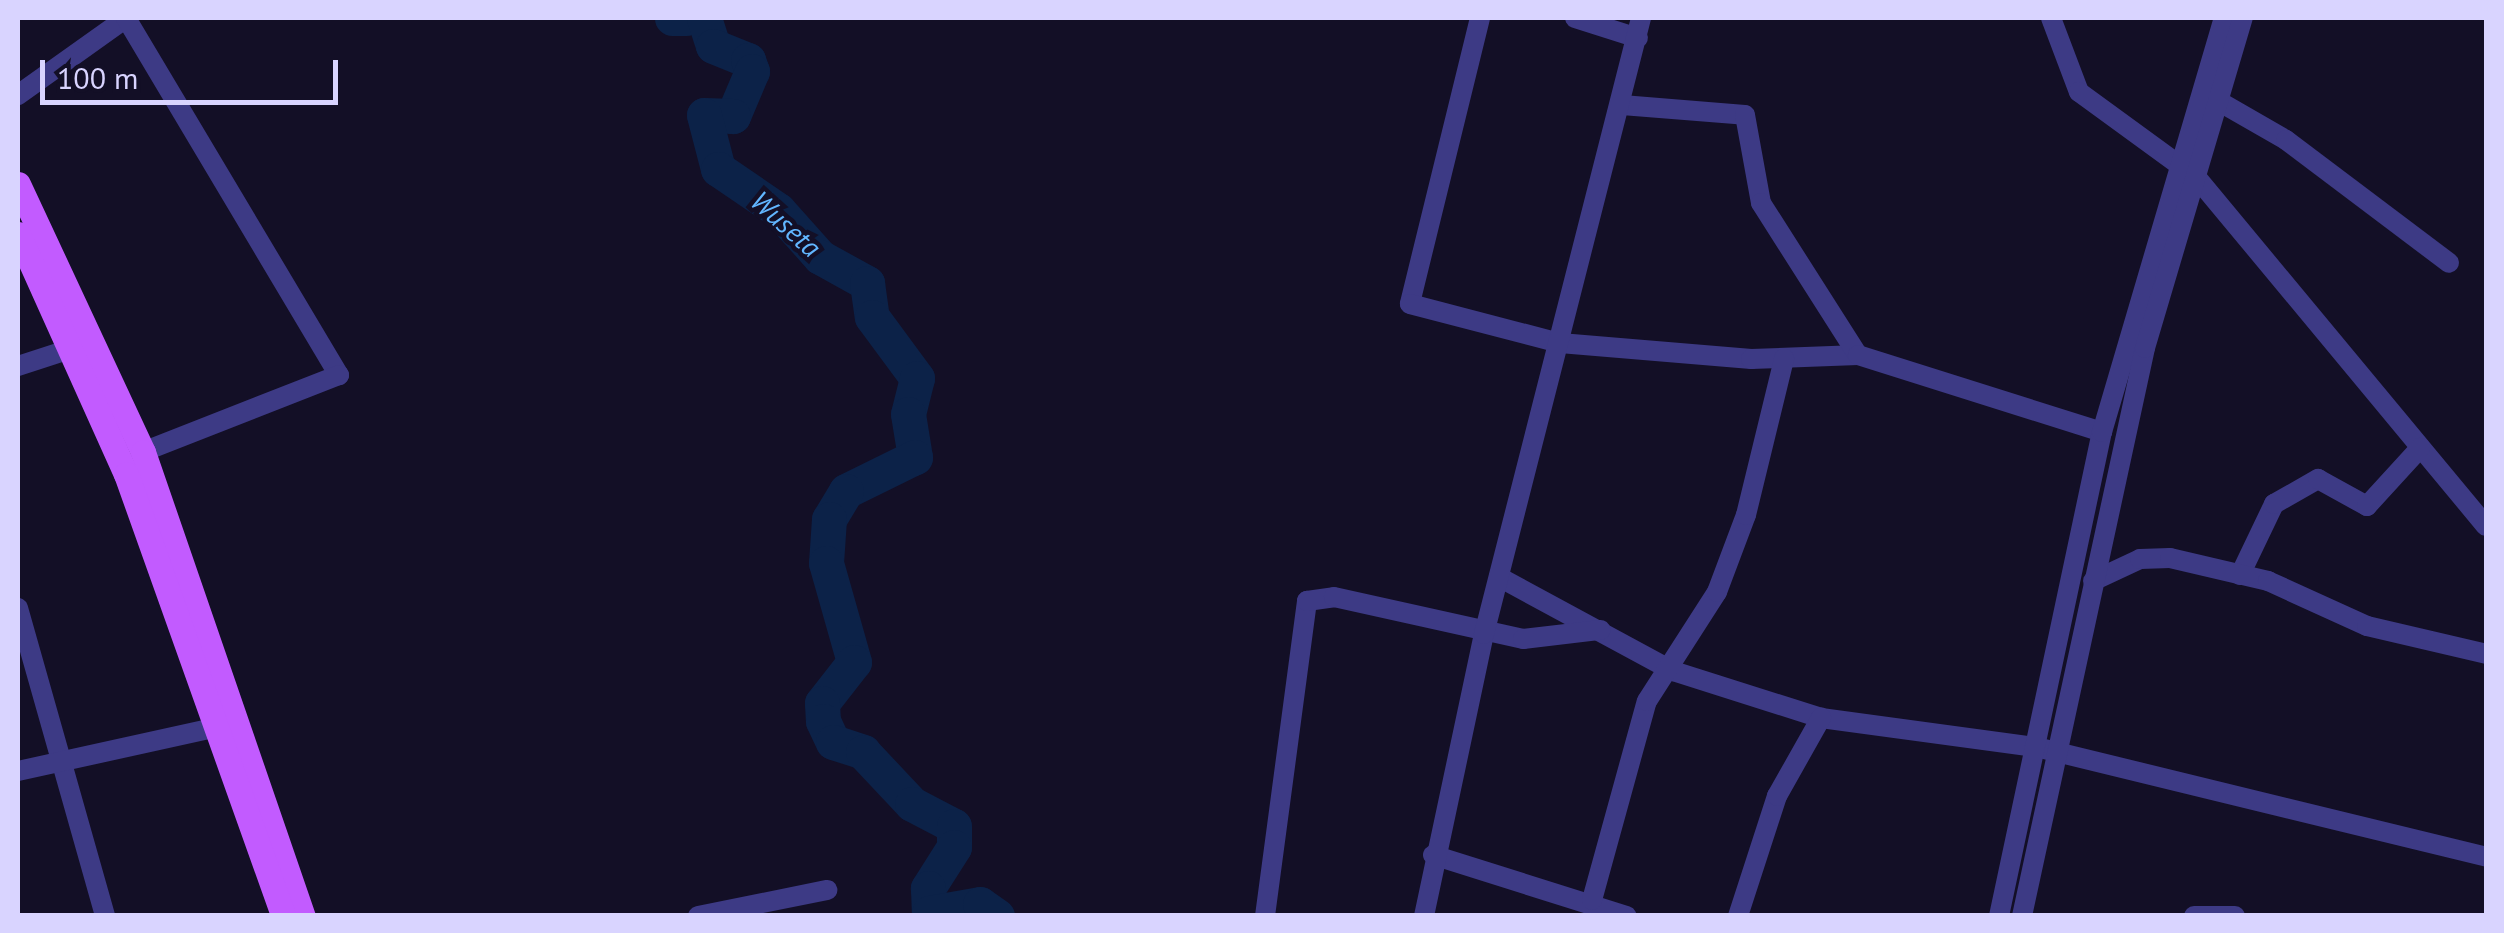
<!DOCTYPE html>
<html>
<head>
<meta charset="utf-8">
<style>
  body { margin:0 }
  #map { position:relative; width:2504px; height:933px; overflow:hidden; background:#130f26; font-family:"PT Sans",sans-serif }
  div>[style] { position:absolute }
  .river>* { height:35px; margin:-17.5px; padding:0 17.5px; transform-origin:17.5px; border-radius:17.5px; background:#0c2248 }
  .minor>* { height:20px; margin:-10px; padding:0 10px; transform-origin:10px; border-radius:10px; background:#3d3a85 }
  .major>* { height:25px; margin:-12.5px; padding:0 12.5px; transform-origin:12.5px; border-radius:12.5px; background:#c25bff }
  span { translate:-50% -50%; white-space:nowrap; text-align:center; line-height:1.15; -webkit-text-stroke:9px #130f26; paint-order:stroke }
  .water-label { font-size:28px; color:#62b6ff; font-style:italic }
  .frame { position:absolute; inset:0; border:20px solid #d9d4ff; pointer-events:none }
  .scale { position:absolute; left:40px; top:60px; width:298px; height:45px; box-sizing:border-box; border:5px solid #d9d4ff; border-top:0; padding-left:12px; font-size:30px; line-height:35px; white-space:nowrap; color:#d9d4ff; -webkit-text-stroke:8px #130f26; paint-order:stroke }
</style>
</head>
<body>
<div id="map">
  <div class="river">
    <i style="left:672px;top:18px;width:14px"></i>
    <i style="left:704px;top:18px;width:29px;rotate:72deg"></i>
    <i style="left:713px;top:46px;width:38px;rotate:22deg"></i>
    <i style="left:748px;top:60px;width:12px;rotate:70deg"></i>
    <i style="left:752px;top:71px;width:49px;rotate:112.9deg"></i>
    <i style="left:733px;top:116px;width:29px;rotate:-178deg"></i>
    <i style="left:704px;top:115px;width:56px;rotate:75.5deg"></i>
    <i style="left:718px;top:169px;width:73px;rotate:34.3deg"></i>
    <i style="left:778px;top:210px;width:63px;rotate:48.2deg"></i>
    <i style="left:820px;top:257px;width:54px;rotate:29deg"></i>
    <i style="left:867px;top:283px;width:34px;rotate:82deg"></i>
    <i style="left:872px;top:317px;width:76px;rotate:53.6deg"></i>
    <i style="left:917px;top:378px;width:37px;rotate:104deg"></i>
    <i style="left:908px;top:414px;width:44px;rotate:80.8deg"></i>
    <i style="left:915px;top:457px;width:77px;rotate:153.8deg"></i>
    <i style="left:846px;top:491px;width:33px;rotate:121deg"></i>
    <i style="left:829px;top:519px;width:44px;rotate:93.9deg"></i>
    <i style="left:826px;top:563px;width:103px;rotate:74.2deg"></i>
    <i style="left:854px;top:662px;width:52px;rotate:128deg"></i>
    <i style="left:822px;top:703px;width:18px;rotate:87deg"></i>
    <i style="left:823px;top:721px;width:23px;rotate:65deg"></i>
    <i style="left:833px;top:742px;width:32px;rotate:18deg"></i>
    <i style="left:863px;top:752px;width:71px;rotate:46.7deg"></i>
    <i style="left:912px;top:804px;width:47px;rotate:27.6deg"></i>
    <i style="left:954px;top:826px;width:21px;rotate:90deg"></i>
    <i style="left:954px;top:847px;width:49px;rotate:122.4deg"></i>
    <i style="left:928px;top:888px;width:25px;rotate:88deg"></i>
    <i style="left:929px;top:913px;width:52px;rotate:-10deg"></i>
    <i style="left:980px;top:904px;width:21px;rotate:35deg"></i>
  </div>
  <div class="minor">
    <i style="left:1480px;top:18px;width:294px;rotate:103.8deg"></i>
    <i style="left:1410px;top:304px;width:155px;rotate:14.6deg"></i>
    <i style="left:1560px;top:343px;width:192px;rotate:4.8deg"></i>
    <i style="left:1751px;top:359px;width:107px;rotate:-2.1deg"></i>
    <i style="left:1575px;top:18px;width:66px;rotate:17.6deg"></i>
    <i style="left:2051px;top:18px;width:79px;rotate:69.3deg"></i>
    <i style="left:2079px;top:92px;width:146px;rotate:36.1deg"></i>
    <i style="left:2197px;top:178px;width:452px;rotate:50.3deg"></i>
    <i style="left:18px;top:95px;width:133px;rotate:-35.5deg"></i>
    <i style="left:126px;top:18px;width:416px;rotate:59.2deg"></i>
    <i style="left:339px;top:375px;width:211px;rotate:158.6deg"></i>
    <i style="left:2220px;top:102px;width:76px;rotate:29.9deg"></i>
    <i style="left:2286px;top:140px;width:204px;rotate:37deg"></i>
    <i style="left:1622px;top:105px;width:123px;rotate:4.6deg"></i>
    <i style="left:1745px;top:115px;width:89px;rotate:79.7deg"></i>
    <i style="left:1761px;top:203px;width:180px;rotate:57.5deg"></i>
    <i style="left:1858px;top:355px;width:256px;rotate:17.5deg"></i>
    <i style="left:18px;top:366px;width:55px;rotate:-18.1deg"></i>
    <i style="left:2240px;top:575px;width:79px;rotate:-64.4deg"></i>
    <i style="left:2274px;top:504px;width:51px;rotate:-29.6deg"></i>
    <i style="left:2318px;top:479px;width:56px;rotate:28.9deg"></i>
    <i style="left:2367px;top:506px;width:79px;rotate:-47.6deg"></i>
    <i style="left:1499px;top:577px;width:198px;rotate:28.4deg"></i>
    <i style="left:1673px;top:671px;width:155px;rotate:17.6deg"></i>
    <i style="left:1821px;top:718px;width:217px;rotate:7.7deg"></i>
    <i style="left:2036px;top:747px;width:463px;rotate:13.7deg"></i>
    <i style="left:2093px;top:581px;width:52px;rotate:-25.1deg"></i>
    <i style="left:2140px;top:559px;width:30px;rotate:-2deg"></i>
    <i style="left:2170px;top:558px;width:101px;rotate:13.2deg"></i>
    <i style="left:2268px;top:581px;width:109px;rotate:24.4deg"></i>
    <i style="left:2367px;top:626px;width:122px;rotate:13.2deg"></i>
    <i style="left:18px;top:608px;width:320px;rotate:74.2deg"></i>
    <i style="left:18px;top:771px;width:200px;rotate:-12.4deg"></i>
    <i style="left:1433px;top:855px;width:203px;rotate:17.5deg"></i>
    <i style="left:1592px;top:900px;width:206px;rotate:-74.6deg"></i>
    <i style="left:1647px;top:701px;width:130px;rotate:-57.3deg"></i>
    <i style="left:1717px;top:592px;width:82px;rotate:-69.4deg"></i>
    <i style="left:1746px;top:515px;width:161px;rotate:-76.3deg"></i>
    <i style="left:698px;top:916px;width:132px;rotate:-11.4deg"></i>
    <i style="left:1265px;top:916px;width:318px;rotate:-82.4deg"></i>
    <i style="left:1307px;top:601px;width:27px;rotate:-8deg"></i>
    <i style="left:1334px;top:597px;width:194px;rotate:12.5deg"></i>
    <i style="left:1523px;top:639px;width:78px;rotate:-6.7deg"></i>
    <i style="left:1424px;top:916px;width:288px;rotate:-78deg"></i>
    <i style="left:1484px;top:634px;width:636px;rotate:-75.7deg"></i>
    <i style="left:1738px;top:916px;width:126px;rotate:-72deg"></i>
    <i style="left:1777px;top:796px;width:90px;rotate:-60.6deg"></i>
    <i style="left:1999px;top:916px;width:495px;rotate:-78deg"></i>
    <i style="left:2102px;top:432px;width:432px;rotate:-73.6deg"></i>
    <i style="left:2022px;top:916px;width:581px;rotate:-77.78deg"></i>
    <i style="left:2145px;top:348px;width:344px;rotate:-73.5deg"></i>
    <i style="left:2194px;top:916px;width:41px"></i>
  </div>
  <div class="major">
    <i style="left:18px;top:184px;width:296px;rotate:65deg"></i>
    <i style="left:143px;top:452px;width:491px;rotate:71deg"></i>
    <i style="left:18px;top:234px;width:263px;rotate:65.8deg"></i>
    <i style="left:126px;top:474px;width:469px;rotate:70.4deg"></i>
  </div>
  <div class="water-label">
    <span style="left:786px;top:224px;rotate:42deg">Wuseta</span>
  </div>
  <div class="frame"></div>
  <div class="scale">100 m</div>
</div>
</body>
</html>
